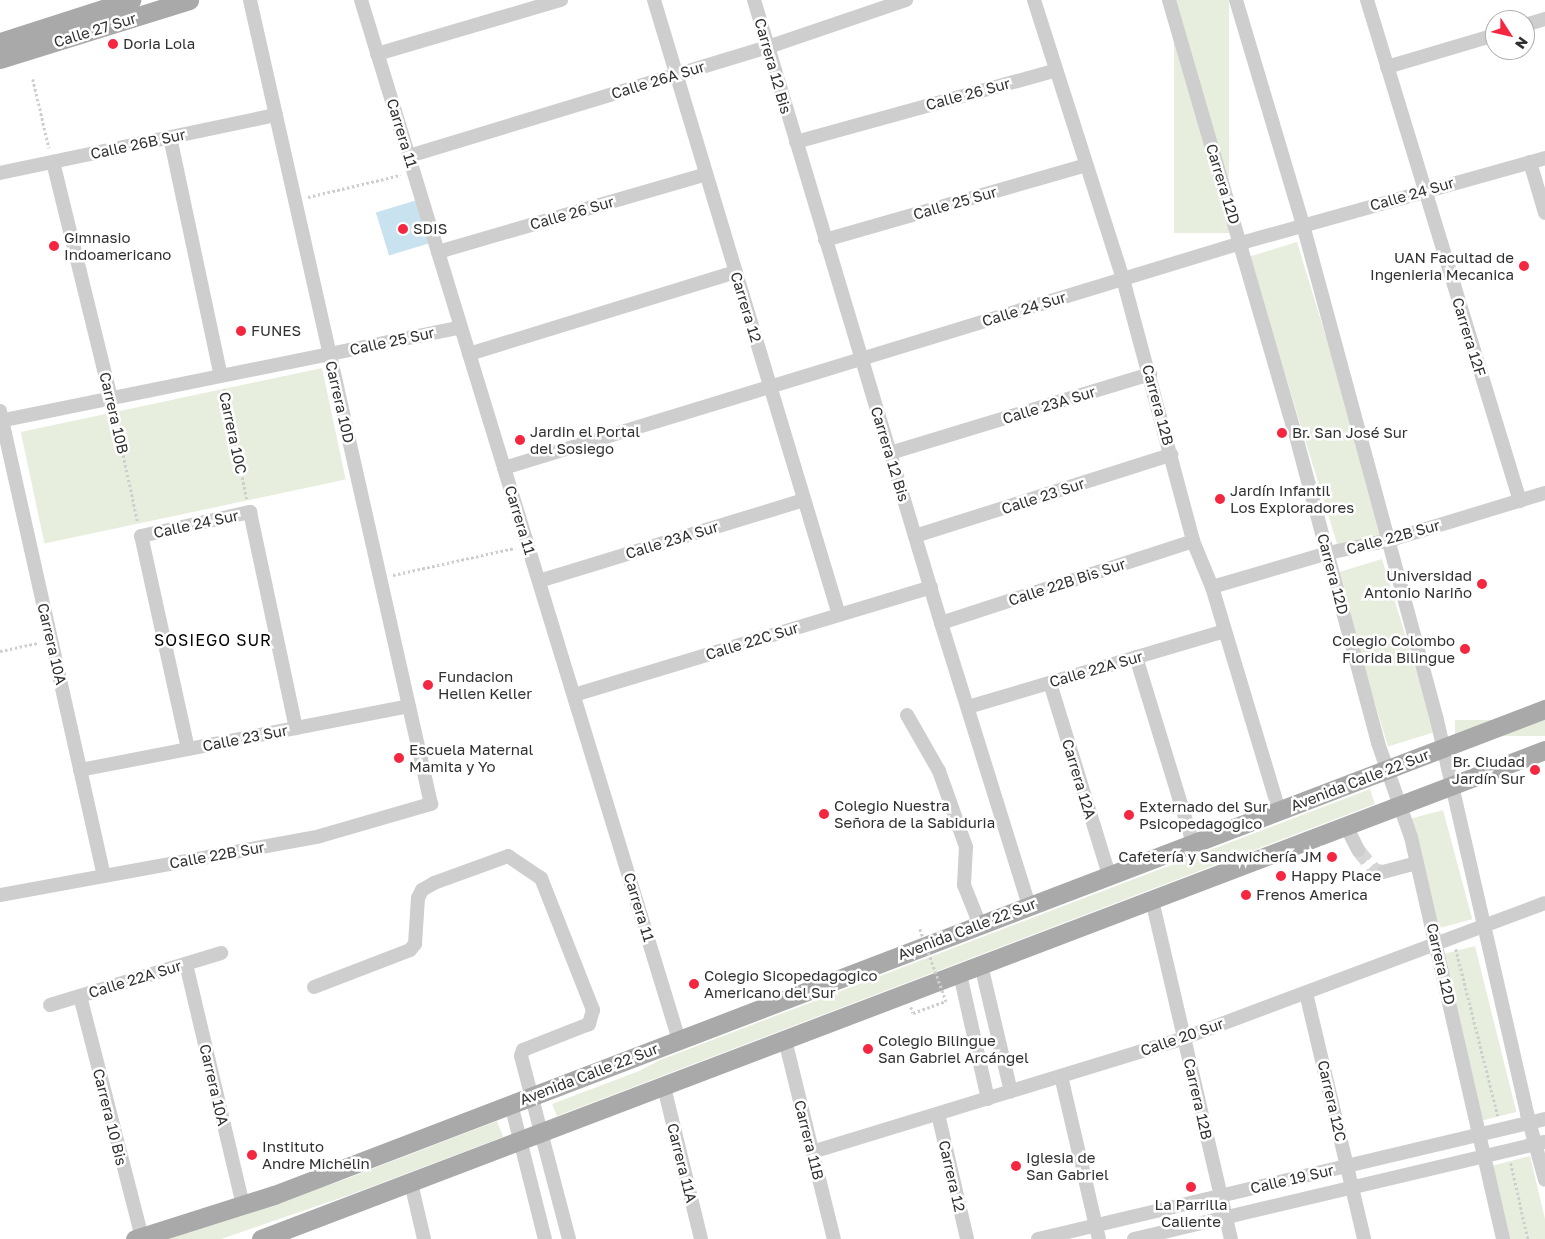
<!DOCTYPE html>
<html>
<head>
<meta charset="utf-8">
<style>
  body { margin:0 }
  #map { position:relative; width:1545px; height:1239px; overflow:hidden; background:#fff; font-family:"Golos Text",sans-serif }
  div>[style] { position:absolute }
  .green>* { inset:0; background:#e8eede; transform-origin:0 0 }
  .water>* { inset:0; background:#c9e2ef; transform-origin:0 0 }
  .minor-tunnel>* { height:14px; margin-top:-7px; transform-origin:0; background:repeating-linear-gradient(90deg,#d6d6d6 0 14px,transparent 0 21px) }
  .path>* { height:2.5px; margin-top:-1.25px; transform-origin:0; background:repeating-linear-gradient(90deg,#cecece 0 2.5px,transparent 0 5px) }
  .minor>* { height:14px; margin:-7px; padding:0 7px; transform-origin:7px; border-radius:7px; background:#cecece }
  .major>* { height:19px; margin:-9.5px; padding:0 9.5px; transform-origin:9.5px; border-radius:9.5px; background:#a9a9a9 }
  .path-bridge>* { height:2.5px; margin-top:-1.25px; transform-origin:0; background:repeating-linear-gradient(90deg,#cecece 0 2.5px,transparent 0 5px) }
  .dots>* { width:14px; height:14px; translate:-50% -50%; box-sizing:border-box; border:2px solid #fff; border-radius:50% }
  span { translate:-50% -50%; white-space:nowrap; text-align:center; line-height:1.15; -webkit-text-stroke:5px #fff; paint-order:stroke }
  .street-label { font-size:15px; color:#313131 }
  .poi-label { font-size:15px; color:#313131 }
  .left { translate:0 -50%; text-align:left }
  .right { translate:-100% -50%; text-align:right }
  .neighbourhood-label { font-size:16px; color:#000; letter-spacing:1px }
  .north { position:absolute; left:1485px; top:10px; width:50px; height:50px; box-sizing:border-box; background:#fff; border:1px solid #adadad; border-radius:50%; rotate:125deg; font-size:14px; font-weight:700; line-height:20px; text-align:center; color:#313131 }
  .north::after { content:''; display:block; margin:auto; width:18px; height:22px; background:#f42640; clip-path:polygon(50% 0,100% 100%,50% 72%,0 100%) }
</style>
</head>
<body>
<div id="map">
  <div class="green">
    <i style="left:1174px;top:0;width:55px;height:233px"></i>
    <i style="left:1297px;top:242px;width:306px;height:50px;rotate:73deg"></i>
    <i style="left:322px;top:368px;width:114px;height:308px;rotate:78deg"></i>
    <i style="left:1382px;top:559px;width:181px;height:49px;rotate:73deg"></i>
    <i style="left:1545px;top:720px;width:16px;height:90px;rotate:90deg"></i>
    <i style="clip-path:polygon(1370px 789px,1375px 804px,557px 1116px,552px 1104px,639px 1071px,660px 1060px)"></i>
    <i style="left:1443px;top:810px;width:113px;height:35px;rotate:75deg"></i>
    <i style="left:1475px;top:946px;width:171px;height:36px;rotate:76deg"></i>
    <i style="clip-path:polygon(497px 1121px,503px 1137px,352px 1194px,221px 1239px,167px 1239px,346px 1179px)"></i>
    <i style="clip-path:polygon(1530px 1156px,1545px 1219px,1545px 1239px,1505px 1239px,1487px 1167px)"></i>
  </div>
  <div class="water">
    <i style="left:417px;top:200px;width:45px;height:43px;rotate:73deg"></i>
  </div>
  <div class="minor-tunnel">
    <i style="left:1358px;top:850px;width:26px;rotate:51deg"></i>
    <i style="left:1374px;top:870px;width:9px;rotate:13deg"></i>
  </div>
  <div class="path">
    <i style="left:33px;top:79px;width:71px;rotate:76.9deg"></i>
    <i style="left:308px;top:197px;width:95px;rotate:-13.4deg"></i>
    <i style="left:224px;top:389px;width:112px;rotate:78.2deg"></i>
    <i style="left:114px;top:411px;width:115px;rotate:77.9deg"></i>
    <i style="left:393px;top:575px;width:125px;rotate:-12.5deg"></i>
    <i style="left:0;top:651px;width:39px;rotate:-12deg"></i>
    <i style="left:1456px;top:949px;width:172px;rotate:75.9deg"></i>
    <i style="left:911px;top:1007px;width:6px;rotate:72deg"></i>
    <i style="left:913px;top:1013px;width:35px;rotate:-20deg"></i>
    <i style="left:1511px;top:1163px;width:78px;rotate:77.4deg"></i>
  </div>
  <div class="minor">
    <i style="left:361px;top:0;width:1088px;rotate:73deg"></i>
    <i style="left:654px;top:0;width:642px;rotate:73.26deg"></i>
    <i style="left:754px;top:0;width:650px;rotate:73.29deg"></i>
    <i style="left:941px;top:623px;width:296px;rotate:72.7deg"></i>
    <i style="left:1034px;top:0;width:293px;rotate:72.3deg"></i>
    <i style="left:1123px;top:279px;width:271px;rotate:75deg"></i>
    <i style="left:1193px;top:541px;width:50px;rotate:67.6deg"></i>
    <i style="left:1212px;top:587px;width:233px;rotate:73.3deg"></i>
    <i style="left:1169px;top:0;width:447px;rotate:73.8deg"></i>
    <i style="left:1294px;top:429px;width:325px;rotate:75deg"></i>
    <i style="left:1378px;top:743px;width:100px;rotate:70.7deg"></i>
    <i style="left:1411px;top:837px;width:412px;rotate:77.1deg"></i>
    <i style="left:1236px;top:0;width:235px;rotate:73.4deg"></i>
    <i style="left:1303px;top:225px;width:513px;rotate:74.85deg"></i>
    <i style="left:1437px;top:720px;width:404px;rotate:77.1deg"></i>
    <i style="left:1527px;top:1114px;width:68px;rotate:74.7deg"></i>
    <i style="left:1367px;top:0;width:524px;rotate:73.02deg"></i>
    <i style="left:1525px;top:25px;width:21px;rotate:-17deg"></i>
    <i style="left:377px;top:54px;width:192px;rotate:-16.4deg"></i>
    <i style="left:1387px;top:67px;width:113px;rotate:-16.5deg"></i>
    <i style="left:170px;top:137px;width:244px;rotate:78deg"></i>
    <i style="left:796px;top:142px;width:268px;rotate:-15.4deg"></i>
    <i style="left:409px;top:156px;width:375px;rotate:-16.9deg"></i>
    <i style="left:768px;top:47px;width:146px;rotate:-18.8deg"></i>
    <i style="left:53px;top:162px;width:243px;rotate:76.2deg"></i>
    <i style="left:1530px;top:162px;width:53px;rotate:73.6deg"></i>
    <i style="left:0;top:173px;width:282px;rotate:-11.9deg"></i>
    <i style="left:825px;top:240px;width:272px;rotate:-16deg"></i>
    <i style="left:438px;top:252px;width:279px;rotate:-16.2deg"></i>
    <i style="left:469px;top:354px;width:278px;rotate:-17.1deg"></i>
    <i style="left:0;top:411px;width:476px;rotate:77.4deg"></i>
    <i style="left:0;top:421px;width:470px;rotate:-11.5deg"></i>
    <i style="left:890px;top:453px;width:272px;rotate:-16.9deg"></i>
    <i style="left:504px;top:468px;width:771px;rotate:-16.98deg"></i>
    <i style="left:1241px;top:243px;width:316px;rotate:-15.6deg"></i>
    <i style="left:915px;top:536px;width:269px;rotate:-17.6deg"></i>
    <i style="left:539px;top:581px;width:277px;rotate:-17deg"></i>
    <i style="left:1212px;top:587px;width:121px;rotate:-16.3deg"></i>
    <i style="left:1328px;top:553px;width:63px;rotate:-11.8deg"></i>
    <i style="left:1390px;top:540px;width:162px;rotate:-16.9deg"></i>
    <i style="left:941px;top:623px;width:265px;rotate:-18deg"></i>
    <i style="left:1136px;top:657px;width:195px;rotate:73deg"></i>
    <i style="left:1050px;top:683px;width:201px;rotate:72.9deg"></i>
    <i style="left:574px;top:695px;width:373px;rotate:-16.8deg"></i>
    <i style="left:968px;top:707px;width:267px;rotate:-16.5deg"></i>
    <i style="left:907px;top:715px;width:64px;rotate:60.3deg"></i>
    <i style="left:939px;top:771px;width:81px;rotate:70.4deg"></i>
    <i style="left:966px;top:847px;width:38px;rotate:93deg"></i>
    <i style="left:964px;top:885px;width:43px;rotate:68.2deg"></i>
    <i style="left:188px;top:749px;width:218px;rotate:-102.4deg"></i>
    <i style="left:141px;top:536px;width:112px;rotate:-12.4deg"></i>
    <i style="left:250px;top:512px;width:221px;rotate:78deg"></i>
    <i style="left:80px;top:770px;width:335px;rotate:-11deg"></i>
    <i style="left:1346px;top:826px;width:27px;rotate:63deg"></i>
    <i style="left:1383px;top:872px;width:35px;rotate:-15deg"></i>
    <i style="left:0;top:895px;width:325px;rotate:-10.4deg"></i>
    <i style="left:320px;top:836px;width:116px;rotate:-16.1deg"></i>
    <i style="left:431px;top:804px;width:824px;rotate:-102.69deg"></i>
    <i style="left:1152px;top:900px;width:348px;rotate:76.9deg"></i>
    <i style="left:186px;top:964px;width:249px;rotate:76.7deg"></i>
    <i style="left:981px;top:965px;width:130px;rotate:76.7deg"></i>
    <i style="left:960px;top:974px;width:128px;rotate:77.4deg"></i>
    <i style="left:314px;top:987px;width:103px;rotate:-21.1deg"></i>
    <i style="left:410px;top:950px;width:8px;rotate:-50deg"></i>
    <i style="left:415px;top:944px;width:46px;rotate:-86.3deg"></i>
    <i style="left:418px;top:898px;width:9px;rotate:-63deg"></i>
    <i style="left:422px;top:890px;width:14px;rotate:-30deg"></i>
    <i style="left:434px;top:883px;width:79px;rotate:-20deg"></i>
    <i style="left:508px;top:856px;width:40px;rotate:34deg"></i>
    <i style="left:541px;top:878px;width:142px;rotate:68.5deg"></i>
    <i style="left:593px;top:1010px;width:15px;rotate:106deg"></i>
    <i style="left:589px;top:1024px;width:71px;rotate:158.5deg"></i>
    <i style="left:523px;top:1050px;width:6px;rotate:108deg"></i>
    <i style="left:521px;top:1056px;width:189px;rotate:75.3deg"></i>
    <i style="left:1306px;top:993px;width:253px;rotate:76.7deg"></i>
    <i style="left:80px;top:996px;width:249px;rotate:75.6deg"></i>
    <i style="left:50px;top:1005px;width:179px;rotate:-16.9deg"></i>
    <i style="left:785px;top:1040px;width:205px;rotate:76.2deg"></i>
    <i style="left:1061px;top:1076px;width:167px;rotate:76.9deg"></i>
    <i style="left:664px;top:1087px;width:156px;rotate:76.3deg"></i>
    <i style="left:511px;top:1104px;width:139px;rotate:75.9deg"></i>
    <i style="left:938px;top:1114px;width:128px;rotate:76.9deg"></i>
    <i style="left:812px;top:1152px;width:389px;rotate:-17deg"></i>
    <i style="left:1184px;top:1038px;width:385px;rotate:-20.5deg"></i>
    <i style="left:411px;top:1183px;width:57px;rotate:76.9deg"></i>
    <i style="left:1038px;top:1239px;width:521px;rotate:-13.32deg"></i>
    <i style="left:1134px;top:1239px;width:422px;rotate:-13.3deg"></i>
  </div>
  <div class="major">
    <i style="left:0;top:42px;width:138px;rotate:-17.8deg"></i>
    <i style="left:0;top:59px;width:198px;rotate:-17.3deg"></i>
    <i style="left:135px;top:1239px;width:146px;rotate:-17.6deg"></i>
    <i style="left:274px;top:1195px;width:1361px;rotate:-20.93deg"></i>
    <i style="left:261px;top:1239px;width:1374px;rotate:-20.85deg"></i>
  </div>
  <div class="path-bridge">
    <i style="left:920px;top:929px;width:77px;rotate:70.1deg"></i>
  </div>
  <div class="dots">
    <i style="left:113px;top:44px;background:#f42640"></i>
    <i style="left:403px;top:229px;background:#f42640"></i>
    <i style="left:54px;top:246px;background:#f42640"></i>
    <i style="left:1524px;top:266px;background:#f42640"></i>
    <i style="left:241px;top:331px;background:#f42640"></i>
    <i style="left:1282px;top:433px;background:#f42640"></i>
    <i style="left:520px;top:440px;background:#f42640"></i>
    <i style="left:1220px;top:499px;background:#f42640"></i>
    <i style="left:1482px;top:584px;background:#f42640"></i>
    <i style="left:1465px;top:649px;background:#f42640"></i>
    <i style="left:428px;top:685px;background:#f42640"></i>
    <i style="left:399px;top:758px;background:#f42640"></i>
    <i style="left:1535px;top:770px;background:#f42640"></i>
    <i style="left:824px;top:814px;background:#f42640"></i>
    <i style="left:1129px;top:815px;background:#f42640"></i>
    <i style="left:1332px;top:857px;background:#f42640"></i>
    <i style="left:1281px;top:876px;background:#f42640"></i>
    <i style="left:1246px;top:895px;background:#f42640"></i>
    <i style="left:694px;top:984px;background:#f42640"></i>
    <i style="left:868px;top:1049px;background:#f42640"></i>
    <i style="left:252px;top:1155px;background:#f42640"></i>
    <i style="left:1016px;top:1166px;background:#f42640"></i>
    <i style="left:1191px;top:1187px;background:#f42640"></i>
  </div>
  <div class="street-label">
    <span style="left:95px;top:30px;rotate:-17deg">Calle 27 Sur</span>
    <span style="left:773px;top:66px;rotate:74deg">Carrera 12 Bis</span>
    <span style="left:658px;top:80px;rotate:-17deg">Calle 26A Sur</span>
    <span style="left:968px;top:94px;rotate:-15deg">Calle 26 Sur</span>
    <span style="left:402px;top:133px;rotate:73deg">Carrera 11</span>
    <span style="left:138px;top:144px;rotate:-12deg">Calle 26B Sur</span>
    <span style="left:1223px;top:184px;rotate:73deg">Carrera 12D</span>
    <span style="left:1412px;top:194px;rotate:-16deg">Calle 24 Sur</span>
    <span style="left:955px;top:203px;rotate:-16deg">Calle 25 Sur</span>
    <span style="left:572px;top:213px;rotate:-16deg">Calle 26 Sur</span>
    <span style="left:746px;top:307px;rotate:73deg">Carrera 12</span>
    <span style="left:1024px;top:309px;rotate:-17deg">Calle 24 Sur</span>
    <span style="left:1469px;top:337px;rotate:73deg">Carrera 12F</span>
    <span style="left:392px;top:341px;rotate:-12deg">Calle 25 Sur</span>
    <span style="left:340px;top:402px;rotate:77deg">Carrera 10D</span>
    <span style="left:1049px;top:405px;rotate:-17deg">Calle 23A Sur</span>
    <span style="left:1158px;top:405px;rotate:75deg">Carrera 12B</span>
    <span style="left:114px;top:413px;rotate:77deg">Carrera 10B</span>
    <span style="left:233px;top:433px;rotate:78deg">Carrera 10C</span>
    <span style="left:890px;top:454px;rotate:73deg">Carrera 12 Bis</span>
    <span style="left:1043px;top:496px;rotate:-18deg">Calle 23 Sur</span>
    <span style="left:520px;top:520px;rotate:73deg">Carrera 11</span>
    <span style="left:196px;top:524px;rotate:-12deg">Calle 24 Sur</span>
    <span style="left:1393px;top:537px;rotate:-15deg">Calle 22B Sur</span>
    <span style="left:672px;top:540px;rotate:-17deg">Calle 23A Sur</span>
    <span style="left:1333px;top:574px;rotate:75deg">Carrera 12D</span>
    <span style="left:1067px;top:582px;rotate:-18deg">Calle 22B Bis Sur</span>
    <span style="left:752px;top:641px;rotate:-17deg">Calle 22C Sur</span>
    <span style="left:52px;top:644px;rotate:77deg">Carrera 10A</span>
    <span style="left:1096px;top:669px;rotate:-16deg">Calle 22A Sur</span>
    <span style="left:245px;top:738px;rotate:-11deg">Calle 23 Sur</span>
    <span style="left:1079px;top:779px;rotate:73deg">Carrera 12A</span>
    <span style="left:1360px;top:780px;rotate:-21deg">Avenida Calle 22 Sur</span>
    <span style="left:217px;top:855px;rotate:-10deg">Calle 22B Sur</span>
    <span style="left:639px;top:907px;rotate:73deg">Carrera 11</span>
    <span style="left:967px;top:929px;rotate:-21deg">Avenida Calle 22 Sur</span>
    <span style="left:1441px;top:964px;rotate:77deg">Carrera 12D</span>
    <span style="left:135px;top:979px;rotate:-17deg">Calle 22A Sur</span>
    <span style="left:1182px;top:1037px;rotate:-19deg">Calle 20 Sur</span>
    <span style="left:589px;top:1074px;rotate:-21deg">Avenida Calle 22 Sur</span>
    <span style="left:214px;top:1085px;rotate:77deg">Carrera 10A</span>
    <span style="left:1198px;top:1099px;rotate:77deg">Carrera 12B</span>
    <span style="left:1332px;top:1101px;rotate:77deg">Carrera 12C</span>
    <span style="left:110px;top:1117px;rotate:76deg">Carrera 10 Bis</span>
    <span style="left:809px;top:1140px;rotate:76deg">Carrera 11B</span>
    <span style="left:682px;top:1163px;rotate:76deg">Carrera 11A</span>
    <span style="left:952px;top:1176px;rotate:77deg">Carrera 12</span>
    <span style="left:1292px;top:1179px;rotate:-13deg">Calle 19 Sur</span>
  </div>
  <div class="poi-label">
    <span class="left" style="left:123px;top:44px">Doria Lola</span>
    <span class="left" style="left:413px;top:229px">SDIS</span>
    <span class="left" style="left:64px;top:246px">Gimnasio<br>Indoamericano</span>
    <span class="right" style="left:1514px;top:266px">UAN Facultad de<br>Ingenieria Mecanica</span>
    <span class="left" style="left:251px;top:331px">FUNES</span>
    <span class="left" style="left:530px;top:440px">Jardin el Portal<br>del Sosiego</span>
    <span class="left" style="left:1292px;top:433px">Br. San José Sur</span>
    <span class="left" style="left:1230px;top:499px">Jardín Infantil<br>Los Exploradores</span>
    <span class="right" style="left:1472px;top:584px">Universidad<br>Antonio Nariño</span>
    <span class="right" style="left:1455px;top:649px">Colegio Colombo<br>Florida Bilingue</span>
    <span class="left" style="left:438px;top:685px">Fundacion<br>Hellen Keller</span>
    <span class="left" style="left:409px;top:758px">Escuela Maternal<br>Mamita y Yo</span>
    <span class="right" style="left:1525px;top:770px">Br. Ciudad<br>Jardín Sur</span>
    <span class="left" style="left:834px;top:814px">Colegio Nuestra<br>Señora de la Sabiduria</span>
    <span class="left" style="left:1139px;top:815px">Externado del Sur<br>Psicopedagogico</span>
    <span class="right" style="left:1322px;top:857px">Cafetería y Sandwichería JM</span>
    <span class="left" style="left:1291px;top:876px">Happy Place</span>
    <span class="left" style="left:1256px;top:895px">Frenos America</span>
    <span class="left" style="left:704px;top:984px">Colegio Sicopedagogico<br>Americano del Sur</span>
    <span class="left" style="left:878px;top:1049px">Colegio Bilingue<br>San Gabriel Arcángel</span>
    <span class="left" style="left:262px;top:1155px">Instituto<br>Andre Michelin</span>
    <span class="left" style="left:1026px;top:1166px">Iglesia de<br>San Gabriel</span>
    <span style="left:1191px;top:1213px">La Parrilla<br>Caliente</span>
  </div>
  <div class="neighbourhood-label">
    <span style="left:213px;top:640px">SOSIEGO SUR</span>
  </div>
  <div class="north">N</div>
</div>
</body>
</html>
